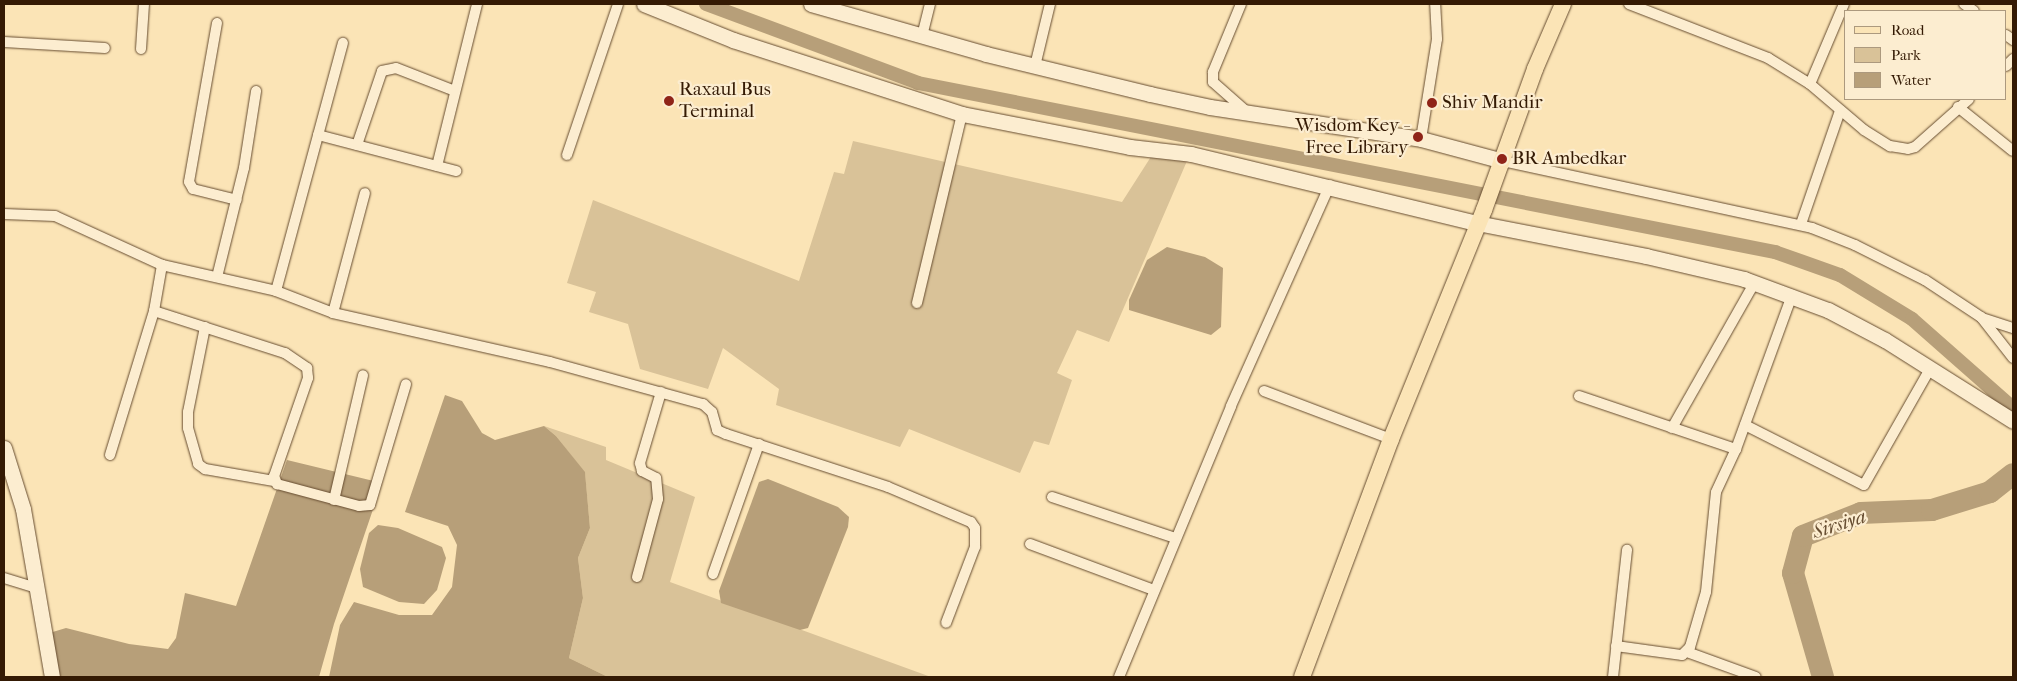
<!DOCTYPE html>
<html>
<head>
<meta charset="utf-8">
<style>
  body { margin:0 }
  #map { position:relative; width:2017px; height:681px; overflow:hidden; background:#fbe4b6; font-family:"IM FELL French Canon",serif }
  div>[style] { position:absolute }
  .green>* { inset:0; background:#d9c298 }
  .water>* { inset:0; background:#b79f79 }
  .canal>* { height:14px; margin:-7px; padding:0 7px; transform-origin:7px; border-radius:7px; background:#b79f79 }
  .river>* { height:22px; margin:-11px; padding:0 11px; transform-origin:11px; border-radius:11px; background:#b79f79 }
  .roads { filter:drop-shadow(0 0 1px #664c30) drop-shadow(0 0 1px #664c30) }
  .street>* { height:10px; margin:-5px; padding:0 5px; transform-origin:5px; border-radius:5px; background:#fcedd0 }
  .secondary>* { height:15px; margin:-7.5px; padding:0 7.5px; transform-origin:7.5px; border-radius:7.5px; background:#fcedd0 }
  .primary>* { height:16px; margin:-8px; padding:0 8px; transform-origin:8px; border-radius:8px; background:#fbe4b6 }
  .dots>* { width:14px; height:14px; translate:-50% -50%; box-sizing:border-box; border:2px solid #fcedd0; border-radius:50% }
  span { translate:-50% -50%; white-space:nowrap; text-align:center; line-height:1.15; -webkit-text-stroke:4.5px #fcedd0; paint-order:stroke }
  .poi-label { font-size:19px; color:#341a04 }
  .left { translate:0 -50%; text-align:left }
  .right { translate:-100% -50%; text-align:right }
  .water-label { font-size:20px; color:#684f33; font-style:italic }
  .frame { position:absolute; inset:0; border:5px solid #341a04; pointer-events:none }
  .legend { position:absolute; left:1844px; top:10px; width:162px; height:90px; box-sizing:border-box; background:#fcedd0; border:1px solid #ac997e; margin:0; padding:6px 9px; list-style:none; font-size:15px; color:#341a04 }
  .legend li { display:flex; align-items:center; gap:10px; height:25px }
  .legend b { width:25px; border:1px solid #ac997e }
</style>
</head>
<body>
<div id="map">
  <div class="green">
    <i style="clip-path:polygon(853px 141px,1122px 202px,1154px 152px,1187px 161px,1109px 342px,1077px 330px,1057px 373px,1072px 380px,1049px 445px,1034px 441px,1020px 473px,909px 429px,900px 447px,776px 405px,779px 389px,723px 348px,708px 389px,640px 369px,628px 324px,589px 312px,596px 292px,567px 283px,593px 200px,799px 281px,834px 172px,844px 174px)"></i>
    <i style="clip-path:polygon(544px 426px,606px 447px,606px 460px,695px 497px,670px 582px,931px 677px,608px 677px,569px 658px,583px 598px,578px 558px,590px 528px,585px 473px,556px 436px)"></i>
  </div>
  <div class="water">
    <i style="clip-path:polygon(1167px 247px,1205px 257px,1223px 268px,1221px 327px,1211px 335px,1129px 310px,1129px 300px,1147px 260px)"></i>
    <i style="clip-path:polygon(445px 395px,462px 401px,482px 433px,495px 440px,544px 426px,556px 436px,585px 472px,590px 528px,578px 558px,583px 598px,569px 658px,608px 677px,329px 677px,340px 625px,354px 602px,399px 615px,432px 615px,452px 587px,457px 545px,448px 526px,405px 512px)"></i>
    <i style="clip-path:polygon(287px 460px,382px 483px,334px 624px,319px 677px,51px 677px,46px 634px,66px 628px,129px 644px,168px 649px,176px 638px,185px 593px,236px 606px)"></i>
    <i style="clip-path:polygon(768px 479px,838px 507px,849px 517px,848px 527px,808px 628px,800px 630px,721px 603px,719px 591px,759px 482px)"></i>
    <i style="clip-path:polygon(378px 525px,398px 528px,442px 547px,446px 558px,437px 590px,424px 604px,399px 602px,363px 587px,360px 569px,369px 533px)"></i>
  </div>
  <div class="canal">
    <i style="left:706px;top:4px;width:226px;rotate:20.4deg"></i>
    <i style="left:918px;top:83px;width:874px;rotate:11.16deg"></i>
    <i style="left:1775px;top:252px;width:69px;rotate:19.5deg"></i>
    <i style="left:1840px;top:275px;width:84px;rotate:31.4deg"></i>
    <i style="left:1912px;top:319px;width:135px;rotate:41.4deg"></i>
  </div>
  <div class="river">
    <i style="left:1823px;top:677px;width:108px;rotate:-106.1deg"></i>
    <i style="left:1793px;top:573px;width:38px;rotate:-75deg"></i>
    <i style="left:1803px;top:536px;width:62px;rotate:-21.6deg"></i>
    <i style="left:1861px;top:513px;width:71px;rotate:-2.4deg"></i>
    <i style="left:1932px;top:510px;width:61px;rotate:-17.2deg"></i>
    <i style="left:1990px;top:492px;width:29px;rotate:-38deg"></i>
  </div>
  <div class="roads">
    <div class="street">
      <i style="left:1241px;top:4px;width:74px;rotate:112.4deg"></i>
      <i style="left:1213px;top:72px;width:10px;rotate:90deg"></i>
      <i style="left:1213px;top:82px;width:45px;rotate:41.4deg"></i>
      <i style="left:1629px;top:4px;width:149px;rotate:21.2deg"></i>
      <i style="left:1768px;top:58px;width:49px;rotate:31.8deg"></i>
      <i style="left:1810px;top:84px;width:71px;rotate:40.4deg"></i>
      <i style="left:1864px;top:130px;width:31px;rotate:32deg"></i>
      <i style="left:1890px;top:146px;width:18px;rotate:9deg"></i>
      <i style="left:1908px;top:149px;width:7px;rotate:-16deg"></i>
      <i style="left:1915px;top:147px;width:72px;rotate:-41.6deg"></i>
      <i style="left:1964px;top:4px;width:12px;rotate:35deg"></i>
      <i style="left:217px;top:23px;width:161px;rotate:100deg"></i>
      <i style="left:189px;top:182px;width:8px;rotate:60deg"></i>
      <i style="left:193px;top:189px;width:45px;rotate:14deg"></i>
      <i style="left:2006px;top:35px;width:9px;rotate:36deg"></i>
      <i style="left:922px;top:36px;width:33px;rotate:-76deg"></i>
      <i style="left:4px;top:42px;width:101px;rotate:3.4deg"></i>
      <i style="left:141px;top:49px;width:45px;rotate:-86.2deg"></i>
      <i style="left:1035px;top:66px;width:64px;rotate:-76.4deg"></i>
      <i style="left:2006px;top:66px;width:10px;rotate:-45deg"></i>
      <i style="left:1810px;top:84px;width:87px;rotate:-67deg"></i>
      <i style="left:1958px;top:107px;width:70px;rotate:38.7deg"></i>
      <i style="left:318px;top:135px;width:143px;rotate:14.6deg"></i>
      <i style="left:1421px;top:139px;width:101px;rotate:-80.9deg"></i>
      <i style="left:1437px;top:39px;width:35px;rotate:-93deg"></i>
      <i style="left:357px;top:145px;width:78px;rotate:-71.3deg"></i>
      <i style="left:382px;top:71px;width:14px;rotate:-12deg"></i>
      <i style="left:396px;top:68px;width:63px;rotate:21.3deg"></i>
      <i style="left:567px;top:155px;width:159px;rotate:-71.3deg"></i>
      <i style="left:1503px;top:161px;width:316px;rotate:12.2deg"></i>
      <i style="left:1812px;top:228px;width:46px;rotate:21.6deg"></i>
      <i style="left:1855px;top:245px;width:78px;rotate:26.6deg"></i>
      <i style="left:1925px;top:280px;width:67px;rotate:33.5deg"></i>
      <i style="left:1981px;top:317px;width:52px;rotate:52deg"></i>
      <i style="left:437px;top:166px;width:167px;rotate:-76.1deg"></i>
      <i style="left:4px;top:214px;width:51px;rotate:2.2deg"></i>
      <i style="left:55px;top:216px;width:118px;rotate:24.6deg"></i>
      <i style="left:162px;top:265px;width:117px;rotate:12.8deg"></i>
      <i style="left:276px;top:291px;width:61px;rotate:21.1deg"></i>
      <i style="left:333px;top:313px;width:222px;rotate:12.7deg"></i>
      <i style="left:550px;top:362px;width:159px;rotate:15.4deg"></i>
      <i style="left:703px;top:404px;width:12px;rotate:42deg"></i>
      <i style="left:712px;top:412px;width:19px;rotate:74deg"></i>
      <i style="left:717px;top:430px;width:10px;rotate:24deg"></i>
      <i style="left:726px;top:434px;width:170px;rotate:18.1deg"></i>
      <i style="left:888px;top:487px;width:90px;rotate:22.9deg"></i>
      <i style="left:971px;top:522px;width:7px;rotate:56deg"></i>
      <i style="left:975px;top:528px;width:19px;rotate:90deg"></i>
      <i style="left:975px;top:547px;width:81px;rotate:110.9deg"></i>
      <i style="left:1801px;top:224px;width:120px;rotate:-71deg"></i>
      <i style="left:217px;top:277px;width:112px;rotate:-76.1deg"></i>
      <i style="left:244px;top:168px;width:78px;rotate:-81.1deg"></i>
      <i style="left:276px;top:291px;width:257px;rotate:-74.9deg"></i>
      <i style="left:917px;top:303px;width:194px;rotate:-76.6deg"></i>
      <i style="left:154px;top:311px;width:138px;rotate:17.8deg"></i>
      <i style="left:285px;top:353px;width:27px;rotate:34deg"></i>
      <i style="left:307px;top:368px;width:10px;rotate:84deg"></i>
      <i style="left:308px;top:378px;width:104px;rotate:109.1deg"></i>
      <i style="left:274px;top:476px;width:9px;rotate:69deg"></i>
      <i style="left:277px;top:484px;width:85px;rotate:15deg"></i>
      <i style="left:359px;top:506px;width:11px;rotate:-5deg"></i>
      <i style="left:370px;top:505px;width:126px;rotate:-73.4deg"></i>
      <i style="left:333px;top:313px;width:124px;rotate:-75.1deg"></i>
      <i style="left:1982px;top:318px;width:33px;rotate:18deg"></i>
      <i style="left:205px;top:327px;width:87px;rotate:101.3deg"></i>
      <i style="left:188px;top:412px;width:16px;rotate:90deg"></i>
      <i style="left:188px;top:428px;width:37px;rotate:74deg"></i>
      <i style="left:198px;top:464px;width:9px;rotate:36deg"></i>
      <i style="left:205px;top:469px;width:70px;rotate:9.9deg"></i>
      <i style="left:1264px;top:391px;width:136px;rotate:20.7deg"></i>
      <i style="left:1579px;top:396px;width:166px;rotate:18.7deg"></i>
      <i style="left:1745px;top:425px;width:133px;rotate:26.8deg"></i>
      <i style="left:1864px;top:485px;width:133px;rotate:-60.4deg"></i>
      <i style="left:1672px;top:428px;width:168px;rotate:-60.4deg"></i>
      <i style="left:110px;top:455px;width:151px;rotate:-73deg"></i>
      <i style="left:154px;top:311px;width:47px;rotate:-80.1deg"></i>
      <i style="left:1052px;top:497px;width:130px;rotate:18.4deg"></i>
      <i style="left:334px;top:500px;width:128px;rotate:-76.9deg"></i>
      <i style="left:1030px;top:544px;width:132px;rotate:20.4deg"></i>
      <i style="left:713px;top:574px;width:138px;rotate:-70.5deg"></i>
      <i style="left:637px;top:577px;width:81px;rotate:-74.9deg"></i>
      <i style="left:658px;top:499px;width:21px;rotate:-95deg"></i>
      <i style="left:656px;top:478px;width:16px;rotate:-153deg"></i>
      <i style="left:642px;top:471px;width:8px;rotate:-104deg"></i>
      <i style="left:640px;top:463px;width:74px;rotate:-73.5deg"></i>
      <i style="left:4px;top:578px;width:34px;rotate:17deg"></i>
      <i style="left:1616px;top:646px;width:67px;rotate:7.8deg"></i>
      <i style="left:1682px;top:655px;width:11px;rotate:-45deg"></i>
      <i style="left:1690px;top:647px;width:57px;rotate:-73.8deg"></i>
      <i style="left:1706px;top:592px;width:100px;rotate:-84.3deg"></i>
      <i style="left:1716px;top:492px;width:47px;rotate:-65.1deg"></i>
      <i style="left:1736px;top:449px;width:164px;rotate:-70deg"></i>
      <i style="left:1687px;top:652px;width:73px;rotate:19.9deg"></i>
      <i style="left:1119px;top:677px;width:293px;rotate:-67.5deg"></i>
      <i style="left:1231px;top:406px;width:242px;rotate:-65.9deg"></i>
      <i style="left:1613px;top:677px;width:128px;rotate:-83.7deg"></i>
    </div>
    <div class="secondary">
      <i style="left:644px;top:4px;width:96px;rotate:22deg"></i>
      <i style="left:733px;top:40px;width:241px;rotate:17.9deg"></i>
      <i style="left:962px;top:114px;width:171px;rotate:11.1deg"></i>
      <i style="left:1130px;top:147px;width:61px;rotate:6.5deg"></i>
      <i style="left:1191px;top:154px;width:294px;rotate:13.6deg"></i>
      <i style="left:1477px;top:223px;width:172px;rotate:11deg"></i>
      <i style="left:1646px;top:256px;width:101px;rotate:13.2deg"></i>
      <i style="left:1744px;top:279px;width:90px;rotate:20.3deg"></i>
      <i style="left:1828px;top:310px;width:64px;rotate:27.8deg"></i>
      <i style="left:1885px;top:340px;width:151px;rotate:32.3deg"></i>
      <i style="left:811px;top:4px;width:182px;rotate:15.9deg"></i>
      <i style="left:986px;top:54px;width:169px;rotate:13.7deg"></i>
      <i style="left:1150px;top:94px;width:61px;rotate:12.2deg"></i>
      <i style="left:1210px;top:107px;width:213px;rotate:8.6deg"></i>
      <i style="left:1421px;top:139px;width:85px;rotate:15deg"></i>
      <i style="left:4px;top:448px;width:64px;rotate:72.7deg"></i>
      <i style="left:23px;top:509px;width:170px;rotate:80.2deg"></i>
    </div>
    <div class="primary">
      <i style="left:1302px;top:677px;width:254px;rotate:-69.5deg"></i>
      <i style="left:1391px;top:439px;width:247px;rotate:-67.9deg"></i>
      <i style="left:1484px;top:210px;width:150px;rotate:-70.1deg"></i>
      <i style="left:1535px;top:69px;width:71px;rotate:-66.7deg"></i>
    </div>
  </div>
  <div class="dots">
    <i style="left:669px;top:101px;background:#8f2418"></i>
    <i style="left:1432px;top:103px;background:#8f2418"></i>
    <i style="left:1418px;top:137px;background:#8f2418"></i>
    <i style="left:1502px;top:159px;background:#8f2418"></i>
  </div>
  <div class="poi-label">
    <span class="left" style="left:679px;top:101px">Raxaul Bus<br>Terminal</span>
    <span class="left" style="left:1442px;top:103px">Shiv Mandir</span>
    <span class="right" style="left:1408px;top:137px">Wisdom Key -<br>Free Library</span>
    <span class="left" style="left:1512px;top:159px">BR Ambedkar</span>
  </div>
  <div class="water-label">
    <span style="left:1839px;top:524px;rotate:-18deg">Sirsiya</span>
  </div>
  <div class="frame"></div>
  <ul class="legend">
  <li><b style="height:6px;background:#fbe4b6"></b>Road</li>
  <li><b style="height:14px;background:#d9c298"></b>Park</li>
  <li><b style="height:14px;background:#b79f79"></b>Water</li>
  </ul>
</div>
</body>
</html>
